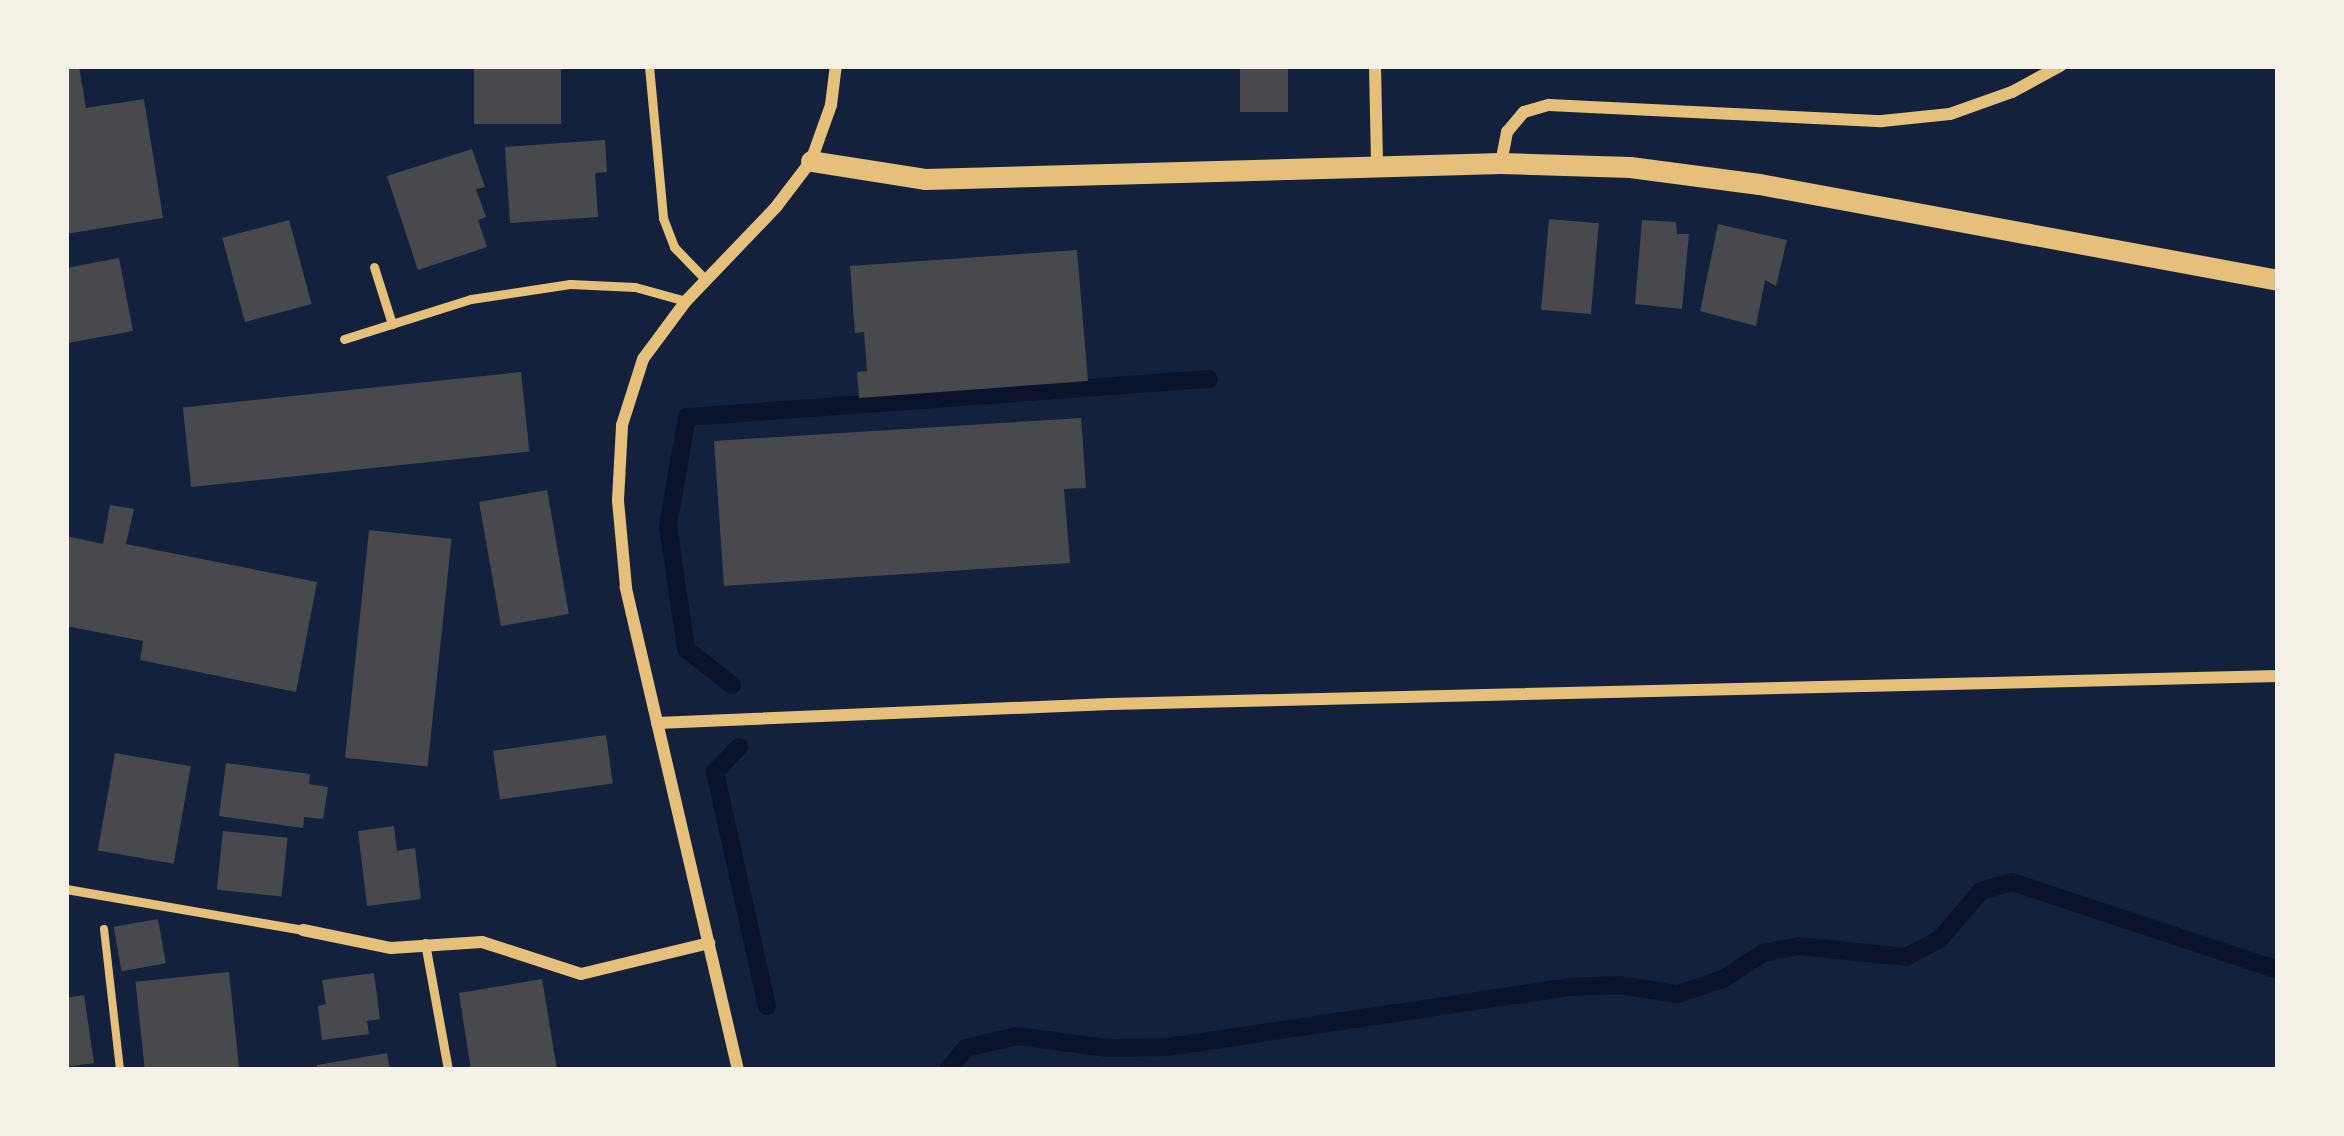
<!DOCTYPE html>
<html>
<head>
<meta charset="utf-8">
<style>
  body { margin:0 }
  #map { position:relative; width:2344px; height:1136px; overflow:hidden; background:#14213d; font-family:Jost,sans-serif }
  div>[style] { position:absolute }
  .stream>* { height:18px; margin:-9px; padding:0 9px; transform-origin:9px; border-radius:9px; background:#0b132b }
  .building>* { inset:0; background:#48494c; transform-origin:0 0 }
  .path>* { height:8px; margin:-4px; padding:0 4px; transform-origin:4px; border-radius:4px; background:#e5c07b }
  .service>* { height:9px; margin:-4.5px; padding:0 4.5px; transform-origin:4.5px; border-radius:4.5px; background:#e5c07b }
  .minor>* { height:12px; margin:-6px; padding:0 6px; transform-origin:6px; border-radius:6px; background:#e5c07b }
  .tertiary>* { height:21px; margin:-10.5px; padding:0 10.5px; transform-origin:10.5px; border-radius:10.5px; background:#e5c07b }
  span { translate:-50% -50%; white-space:nowrap; text-align:center; line-height:1.15; -webkit-text-stroke:10px #f6f1e7; paint-order:stroke }
  .frame { position:absolute; inset:0; border:69px solid #f6f1e7; pointer-events:none }
</style>
</head>
<body>
<div id="map">
  <div class="stream">
    <i style="left:732px;top:685px;width:58px;rotate:-142deg"></i>
    <i style="left:686px;top:649px;width:125px;rotate:-98.3deg"></i>
    <i style="left:668px;top:525px;width:110px;rotate:-80deg"></i>
    <i style="left:687px;top:417px;width:523px;rotate:-4.16deg"></i>
    <i style="left:739px;top:747px;width:35px;rotate:134deg"></i>
    <i style="left:715px;top:772px;width:240px;rotate:77.5deg"></i>
    <i style="left:948px;top:1070px;width:28px;rotate:-51deg"></i>
    <i style="left:966px;top:1048px;width:52px;rotate:-13.2deg"></i>
    <i style="left:1017px;top:1036px;width:92px;rotate:7.5deg"></i>
    <i style="left:1108px;top:1048px;width:60px;rotate:-1deg"></i>
    <i style="left:1168px;top:1047px;width:405px;rotate:-8.5deg"></i>
    <i style="left:1569px;top:987px;width:51px;rotate:-2.2deg"></i>
    <i style="left:1620px;top:985px;width:59px;rotate:8.8deg"></i>
    <i style="left:1678px;top:994px;width:47px;rotate:-18.4deg"></i>
    <i style="left:1723px;top:979px;width:48px;rotate:-33deg"></i>
    <i style="left:1763px;top:953px;width:38px;rotate:-11deg"></i>
    <i style="left:1800px;top:946px;width:107px;rotate:5.9deg"></i>
    <i style="left:1906px;top:957px;width:38px;rotate:-28deg"></i>
    <i style="left:1940px;top:939px;width:63px;rotate:-49.5deg"></i>
    <i style="left:1981px;top:891px;width:32px;rotate:-16deg"></i>
    <i style="left:2012px;top:882px;width:280px;rotate:18.3deg"></i>
  </div>
  <div class="building">
    <i style="clip-path:polygon(66px 66px,79px 66px,86px 108px,144px 99px,163px 218px,66px 234px)"></i>
    <i style="left:474px;top:66px;width:87px;height:58px"></i>
    <i style="left:1240px;top:66px;width:48px;height:46px"></i>
    <i style="clip-path:polygon(605px 140px,607px 172px,595px 173px,598px 217px,510px 223px,505px 147px)"></i>
    <i style="clip-path:polygon(472px 149px,485px 187px,476px 189px,486px 217px,478px 220px,487px 247px,418px 270px,387px 176px)"></i>
    <i style="left:1549px;top:219px;width:50px;height:91px;rotate:5deg"></i>
    <i style="left:289px;top:220px;width:87px;height:69px;rotate:75deg"></i>
    <i style="clip-path:polygon(1642px 220px,1676px 222px,1677px 234px,1689px 234px,1682px 309px,1635px 304px)"></i>
    <i style="clip-path:polygon(1718px 224px,1787px 240px,1776px 286px,1765px 280px,1756px 326px,1700px 311px)"></i>
    <i style="clip-path:polygon(1077px 250px,1088px 381px,859px 398px,857px 372px,867px 371px,864px 332px,855px 333px,850px 266px)"></i>
    <i style="clip-path:polygon(119px 258px,133px 331px,68px 343px,66px 268px)"></i>
    <i style="left:521px;top:372px;width:80px;height:340px;rotate:84deg"></i>
    <i style="clip-path:polygon(1081px 418px,1086px 488px,1064px 489px,1070px 563px,724px 586px,714px 441px)"></i>
    <i style="left:547px;top:490px;width:126px;height:69px;rotate:80deg"></i>
    <i style="clip-path:polygon(110px 505px,134px 509px,126px 544px,317px 582px,296px 692px,140px 660px,143px 641px,66px 626px,66px 536px,103px 544px)"></i>
    <i style="left:369px;top:530px;width:83px;height:229px;rotate:6deg"></i>
    <i style="left:606px;top:735px;width:49px;height:114px;rotate:82deg"></i>
    <i style="left:115px;top:753px;width:77px;height:99px;rotate:10deg"></i>
    <i style="clip-path:polygon(226px 763px,310px 774px,309px 784px,328px 787px,323px 819px,304px 817px,303px 828px,219px 816px)"></i>
    <i style="clip-path:polygon(394px 826px,397px 851px,415px 848px,421px 899px,367px 906px,358px 831px)"></i>
    <i style="left:223px;top:831px;width:65px;height:59px;rotate:6deg"></i>
    <i style="left:158px;top:919px;width:45px;height:45px;rotate:80deg"></i>
    <i style="left:229px;top:972px;width:99px;height:94px;rotate:84deg"></i>
    <i style="clip-path:polygon(374px 973px,380px 1019px,367px 1021px,369px 1034px,322px 1040px,318px 1006px,326px 1004px,322px 980px)"></i>
    <i style="clip-path:polygon(542px 979px,557px 1070px,471px 1070px,459px 993px)"></i>
    <i style="clip-path:polygon(84px 995px,94px 1063px,66px 1067px,66px 998px)"></i>
    <i style="clip-path:polygon(387px 1053px,390px 1070px,317px 1070px,317px 1065px)"></i>
  </div>
  <div class="path">
    <i style="left:104px;top:929px;width:142px;rotate:83.5deg"></i>
  </div>
  <div class="service">
    <i style="left:649px;top:66px;width:153px;rotate:84.7deg"></i>
    <i style="left:663px;top:218px;width:31px;rotate:69deg"></i>
    <i style="left:674px;top:247px;width:46px;rotate:45.9deg"></i>
    <i style="left:374px;top:267px;width:60px;rotate:72.5deg"></i>
    <i style="left:344px;top:339px;width:133px;rotate:-17.5deg"></i>
    <i style="left:471px;top:299px;width:100px;rotate:-8.6deg"></i>
    <i style="left:570px;top:284px;width:65px;rotate:2.6deg"></i>
    <i style="left:635px;top:287px;width:53px;rotate:15.4deg"></i>
    <i style="left:66px;top:889px;width:241px;rotate:9.8deg"></i>
    <i style="left:425px;top:943px;width:129px;rotate:79.7deg"></i>
  </div>
  <div class="minor">
    <i style="left:1375px;top:66px;width:99px;rotate:88.8deg"></i>
    <i style="left:1501px;top:163px;width:32px;rotate:-79deg"></i>
    <i style="left:1507px;top:132px;width:26px;rotate:-50deg"></i>
    <i style="left:1524px;top:112px;width:26px;rotate:-16deg"></i>
    <i style="left:1549px;top:105px;width:333px;rotate:2.8deg"></i>
    <i style="left:1882px;top:121px;width:68px;rotate:-5.9deg"></i>
    <i style="left:1950px;top:114px;width:66px;rotate:-19.5deg"></i>
    <i style="left:2012px;top:92px;width:55px;rotate:-28.4deg"></i>
    <i style="left:657px;top:723px;width:453px;rotate:-2.4deg"></i>
    <i style="left:1110px;top:704px;width:1168px;rotate:-1.37deg"></i>
    <i style="left:303px;top:930px;width:90px;rotate:11.6deg"></i>
    <i style="left:391px;top:948px;width:91px;rotate:-3.8deg"></i>
    <i style="left:482px;top:942px;width:104px;rotate:17.9deg"></i>
    <i style="left:581px;top:974px;width:132px;rotate:-13.6deg"></i>
    <i style="left:738px;top:1070px;width:496px;rotate:-103.1deg"></i>
    <i style="left:626px;top:587px;width:87px;rotate:-95.3deg"></i>
    <i style="left:618px;top:500px;width:75px;rotate:-86.9deg"></i>
    <i style="left:622px;top:425px;width:69px;rotate:-72.3deg"></i>
    <i style="left:643px;top:359px;width:72px;rotate:-53.4deg"></i>
    <i style="left:686px;top:301px;width:130px;rotate:-46.2deg"></i>
    <i style="left:776px;top:207px;width:58px;rotate:-52.7deg"></i>
    <i style="left:811px;top:161px;width:59px;rotate:-70.3deg"></i>
    <i style="left:831px;top:105px;width:39px;rotate:-83deg"></i>
  </div>
  <div class="tertiary">
    <i style="left:811px;top:161px;width:115px;rotate:9deg"></i>
    <i style="left:925px;top:179px;width:576px;rotate:-1.59deg"></i>
    <i style="left:1501px;top:163px;width:129px;rotate:1.8deg"></i>
    <i style="left:1630px;top:167px;width:130px;rotate:7.5deg"></i>
    <i style="left:1759px;top:184px;width:528px;rotate:10.48deg"></i>
  </div>
  <div class="frame"></div>
</div>
</body>
</html>
